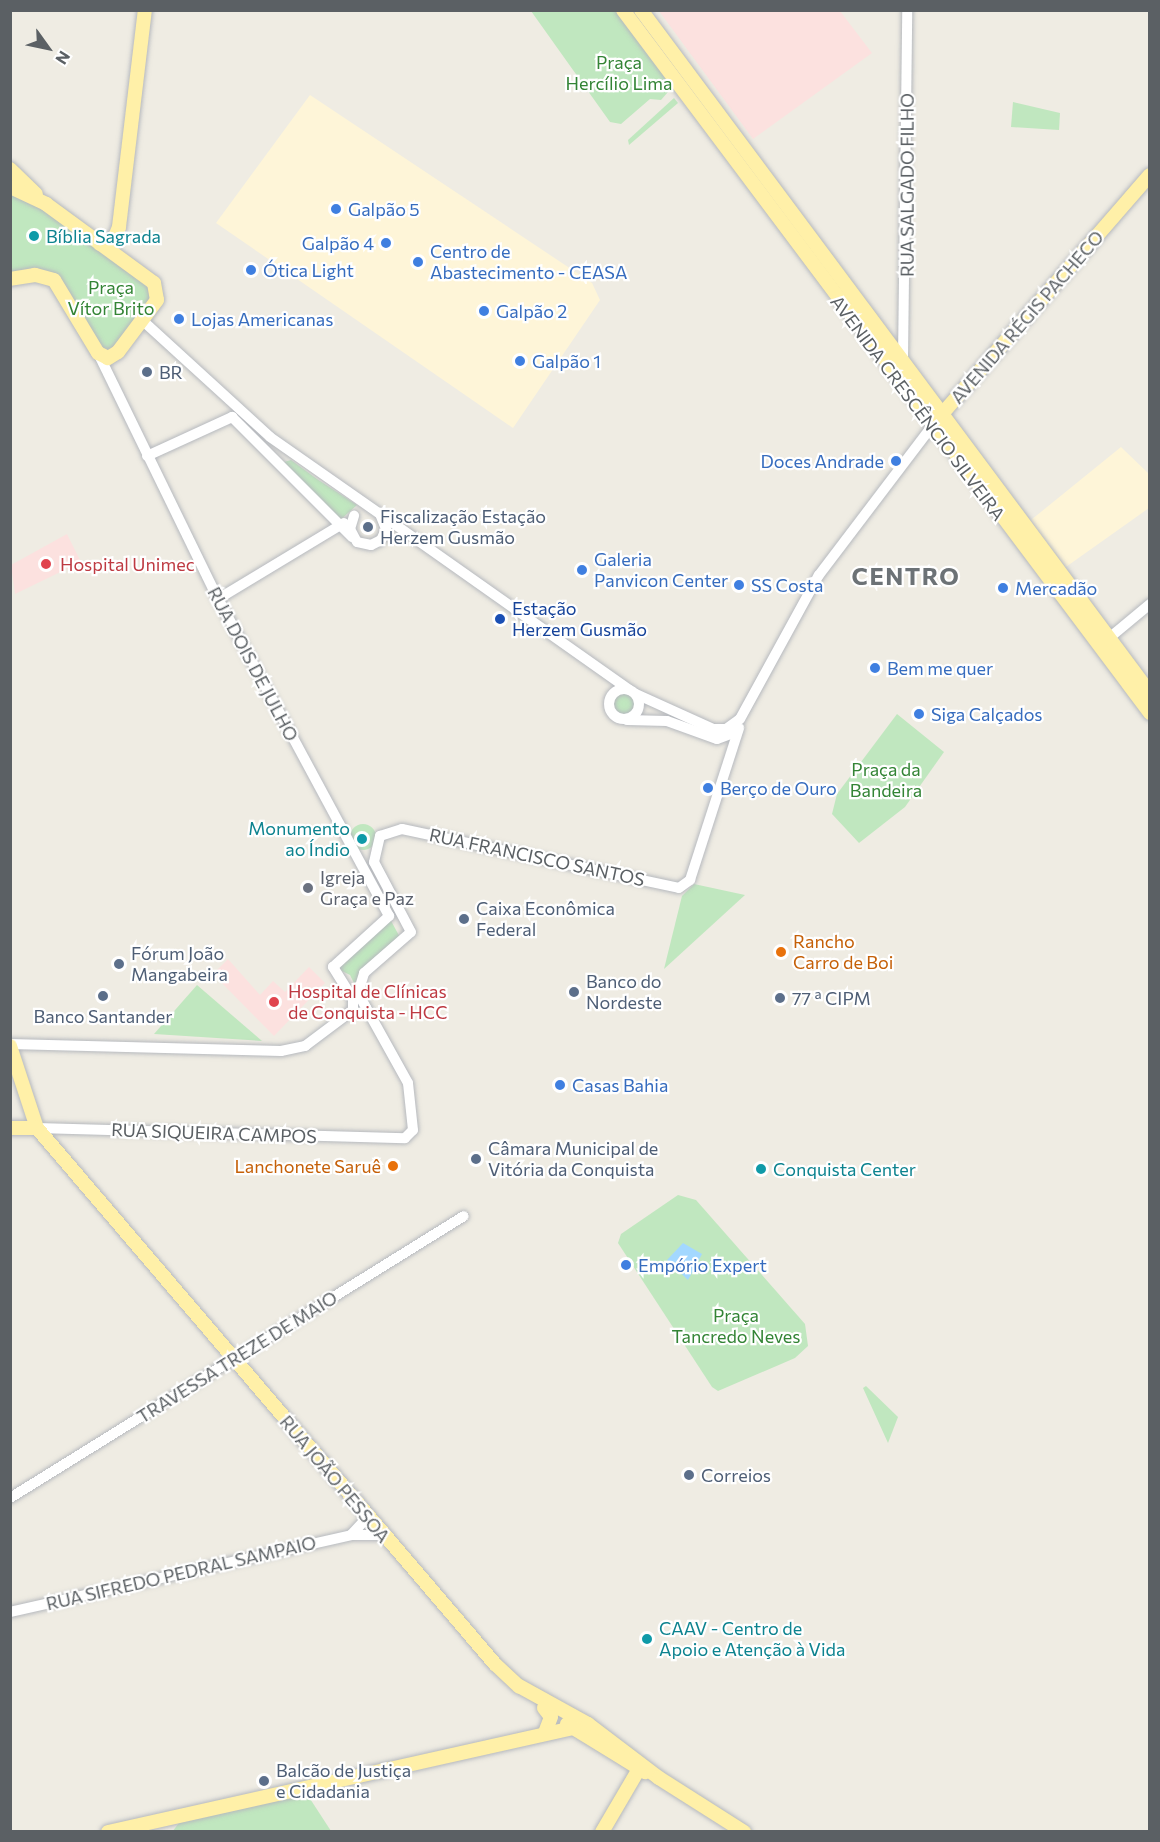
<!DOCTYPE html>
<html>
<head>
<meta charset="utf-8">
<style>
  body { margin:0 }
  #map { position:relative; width:1160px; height:1842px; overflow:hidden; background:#efece3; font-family:Commissioner,sans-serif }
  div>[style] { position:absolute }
  .commercial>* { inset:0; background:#fef5d8 }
  .medical>* { inset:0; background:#fce1df }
  .green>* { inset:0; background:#c0e7bf }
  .round { border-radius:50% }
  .water>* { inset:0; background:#a3d8ff }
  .roads { filter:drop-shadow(0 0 2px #b6b9be) drop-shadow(0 0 2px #b6b9be) }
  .minor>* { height:10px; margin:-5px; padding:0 5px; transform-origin:5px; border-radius:5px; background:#fff }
  .minor>.ring { margin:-5px; padding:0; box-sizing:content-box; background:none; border:10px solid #fff; border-radius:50% }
  .major>* { height:14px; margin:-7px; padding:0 7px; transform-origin:7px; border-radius:7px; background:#fff0a8 }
  .dots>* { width:16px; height:16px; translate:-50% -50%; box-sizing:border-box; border:3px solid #fff; border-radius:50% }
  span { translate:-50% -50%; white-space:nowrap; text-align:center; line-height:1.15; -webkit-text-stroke:4.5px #fff; paint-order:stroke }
  .park-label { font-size:18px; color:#338435 }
  .street-label { font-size:18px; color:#5b6064 }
  .shop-label { font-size:18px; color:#366cbe }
  .left { translate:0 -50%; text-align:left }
  .right { translate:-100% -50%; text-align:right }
  .culture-label { font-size:18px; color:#0d838f }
  .service-label { font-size:18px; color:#4e5e75 }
  .health-label { font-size:18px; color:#be3a42 }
  .transit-label { font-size:18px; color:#164399 }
  .worship-label { font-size:18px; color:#5b616d }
  .food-label { font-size:18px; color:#c56008 }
  .district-label { font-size:24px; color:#6c7276; font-weight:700; letter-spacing:1.5px }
  .frame { position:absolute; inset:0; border:12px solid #5b6064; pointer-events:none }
  .north { position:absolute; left:18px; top:18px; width:60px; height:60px; -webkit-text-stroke:4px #fff; paint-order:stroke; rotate:123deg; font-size:16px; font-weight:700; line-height:24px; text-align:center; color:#5b6064 }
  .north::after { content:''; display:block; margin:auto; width:21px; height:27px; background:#5b6064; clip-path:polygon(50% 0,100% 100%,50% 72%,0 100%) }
</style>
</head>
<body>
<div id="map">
  <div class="commercial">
    <i style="clip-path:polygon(310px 95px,592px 283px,600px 300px,513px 428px,216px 223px)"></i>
    <i style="clip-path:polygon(1121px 447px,1149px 474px,1149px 508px,1063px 569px,1031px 520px)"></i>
  </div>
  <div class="medical">
    <i style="clip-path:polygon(659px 11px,840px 11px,872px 53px,753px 139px)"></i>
    <i style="clip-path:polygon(67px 534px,81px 562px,15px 594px,11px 565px)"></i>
    <i style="clip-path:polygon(228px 959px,260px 995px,273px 981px,285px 992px,309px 967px,325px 983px,274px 1036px,213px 974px)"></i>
  </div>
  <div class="green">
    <i style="clip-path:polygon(531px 11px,617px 11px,667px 76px,668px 92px,661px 100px,650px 99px,621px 124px,610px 122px)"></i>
    <i style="clip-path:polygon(674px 98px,678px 103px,629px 145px,628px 140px)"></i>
    <i style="clip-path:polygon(1013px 102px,1060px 113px,1059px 130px,1011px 127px)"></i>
    <i style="clip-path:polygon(10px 187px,157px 289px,108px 358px,54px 280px,11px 279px)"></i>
    <i style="clip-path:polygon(291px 460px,317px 479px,357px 505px,338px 522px,284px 462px)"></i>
    <i class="round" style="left:609px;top:690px;width:30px;height:30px"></i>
    <i style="clip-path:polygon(897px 714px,944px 752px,905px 807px,859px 843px,832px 814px,837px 794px)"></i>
    <i class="round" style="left:350px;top:824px;width:26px;height:26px"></i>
    <i style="clip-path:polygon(694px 884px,745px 895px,664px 969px,682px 896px)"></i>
    <i style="clip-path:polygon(390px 919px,402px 941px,356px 987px,350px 975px,334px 967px)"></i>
    <i style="clip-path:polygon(197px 985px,262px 1041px,154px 1034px)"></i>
    <i style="clip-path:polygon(678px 1195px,696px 1200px,805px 1324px,808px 1346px,795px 1358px,718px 1391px,712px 1387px,618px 1243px,621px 1234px)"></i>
    <i style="clip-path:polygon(866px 1386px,898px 1417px,888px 1443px,863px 1388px)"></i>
    <i style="clip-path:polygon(305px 1791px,331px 1831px,172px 1832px,182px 1819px)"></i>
  </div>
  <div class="water">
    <i style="clip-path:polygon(683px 1243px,702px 1254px,688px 1280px,667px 1260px)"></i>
  </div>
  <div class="roads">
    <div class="minor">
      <i style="left:142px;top:320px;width:173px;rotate:42.4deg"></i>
      <i style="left:270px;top:437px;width:134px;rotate:35deg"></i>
      <i style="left:380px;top:514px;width:16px;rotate:68deg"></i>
      <i style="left:386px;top:529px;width:12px;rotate:114deg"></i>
      <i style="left:381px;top:540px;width:11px;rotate:153deg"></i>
      <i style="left:371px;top:545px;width:14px;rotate:-168deg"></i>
      <i style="left:357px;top:542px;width:15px;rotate:-118deg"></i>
      <i style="left:350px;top:529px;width:14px;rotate:-73deg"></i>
      <i style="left:903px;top:359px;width:349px;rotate:-89.3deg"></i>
      <i style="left:147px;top:456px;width:94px;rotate:-24.6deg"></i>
      <i style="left:232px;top:417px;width:170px;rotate:45deg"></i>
      <i style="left:383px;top:516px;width:302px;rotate:35.2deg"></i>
      <i style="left:218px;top:599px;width:147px;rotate:-31.1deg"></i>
      <i style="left:1108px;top:639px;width:55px;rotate:-39.8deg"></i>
      <i class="ring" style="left:609px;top:689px;width:20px;height:20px"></i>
      <i style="left:636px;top:694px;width:85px;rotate:24.4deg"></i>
      <i style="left:713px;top:729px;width:13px"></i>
      <i style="left:726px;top:729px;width:17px;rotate:-36deg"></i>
      <i style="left:740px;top:719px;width:164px;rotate:-61.3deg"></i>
      <i style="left:819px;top:575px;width:188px;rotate:-52.8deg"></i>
      <i style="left:627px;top:720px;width:40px;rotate:1.4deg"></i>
      <i style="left:667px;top:721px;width:53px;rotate:19.8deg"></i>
      <i style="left:717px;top:739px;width:20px;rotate:-20deg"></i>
      <i style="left:10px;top:1044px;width:271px;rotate:1.5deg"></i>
      <i style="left:281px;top:1051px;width:25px;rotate:-12deg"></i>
      <i style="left:305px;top:1046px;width:60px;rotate:-36.9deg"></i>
      <i style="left:353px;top:1010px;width:11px;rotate:-90deg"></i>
      <i style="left:353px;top:999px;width:38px;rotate:-122deg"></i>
      <i style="left:333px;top:967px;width:76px;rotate:-42.3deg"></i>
      <i style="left:389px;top:916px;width:360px;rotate:-118.3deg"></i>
      <i style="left:218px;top:599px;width:274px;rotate:-116deg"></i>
      <i style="left:37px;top:1128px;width:368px;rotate:1.6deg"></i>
      <i style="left:405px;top:1138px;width:11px;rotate:-45deg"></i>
      <i style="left:413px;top:1130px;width:47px;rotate:-96.1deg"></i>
      <i style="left:408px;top:1083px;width:103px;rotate:-119.1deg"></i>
      <i style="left:358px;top:993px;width:21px;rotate:-73deg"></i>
      <i style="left:364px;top:973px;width:62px;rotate:-41.1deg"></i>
      <i style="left:411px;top:932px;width:79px;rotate:-117.9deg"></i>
      <i style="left:374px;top:862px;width:27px;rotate:-77deg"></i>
      <i style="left:380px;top:836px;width:23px;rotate:-18deg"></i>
      <i style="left:402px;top:829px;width:283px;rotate:12deg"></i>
      <i style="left:679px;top:888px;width:14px;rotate:-36deg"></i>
      <i style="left:690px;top:880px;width:160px;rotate:-72.1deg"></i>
      <i style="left:10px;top:1498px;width:534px;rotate:-31.85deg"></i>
      <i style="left:351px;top:1535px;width:32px"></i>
      <i style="left:10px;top:1612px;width:350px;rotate:-12.7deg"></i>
      <i style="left:351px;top:1535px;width:25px;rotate:-47deg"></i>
    </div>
    <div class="major">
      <i style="left:623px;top:10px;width:879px;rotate:53.14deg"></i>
      <i style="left:641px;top:10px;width:852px;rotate:53.3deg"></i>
      <i style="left:10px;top:169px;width:36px;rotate:44deg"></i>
      <i style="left:10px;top:187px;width:40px;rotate:25deg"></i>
      <i style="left:46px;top:204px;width:134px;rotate:36.2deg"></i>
      <i style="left:154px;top:283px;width:17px;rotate:80deg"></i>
      <i style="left:157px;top:300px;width:65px;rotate:126.9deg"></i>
      <i style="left:118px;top:352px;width:12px;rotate:149deg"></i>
      <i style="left:108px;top:358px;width:11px;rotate:-153deg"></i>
      <i style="left:98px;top:353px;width:85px;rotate:-121.1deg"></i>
      <i style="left:54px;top:280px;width:20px;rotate:-165deg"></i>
      <i style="left:35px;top:275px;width:25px;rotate:171deg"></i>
      <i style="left:100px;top:244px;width:15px;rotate:-20deg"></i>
      <i style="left:114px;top:239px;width:13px;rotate:-67deg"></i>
      <i style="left:119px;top:227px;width:219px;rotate:-83.2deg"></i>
      <i style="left:936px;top:421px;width:326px;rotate:-49deg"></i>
      <i style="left:10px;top:1046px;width:86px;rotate:71.8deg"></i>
      <i style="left:37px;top:1128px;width:705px;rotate:49.49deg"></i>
      <i style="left:495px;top:1664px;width:33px;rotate:43deg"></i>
      <i style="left:519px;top:1686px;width:79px;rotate:28.8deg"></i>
      <i style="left:588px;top:1724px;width:89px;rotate:37.3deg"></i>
      <i style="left:659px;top:1778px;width:101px;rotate:32.4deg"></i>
      <i style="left:10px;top:1128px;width:27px"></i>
      <i style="left:544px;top:1708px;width:11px;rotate:52deg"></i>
      <i style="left:551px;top:1717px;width:17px;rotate:111deg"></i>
      <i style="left:567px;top:1724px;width:92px;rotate:31.6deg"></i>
      <i style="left:108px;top:1832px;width:477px;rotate:-12.6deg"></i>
      <i style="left:602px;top:1832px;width:73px;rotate:-59.6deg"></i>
    </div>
  </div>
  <div class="dots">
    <i style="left:336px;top:209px;background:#3f7fe0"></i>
    <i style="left:34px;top:236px;background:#0f9aa8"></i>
    <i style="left:386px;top:243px;background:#3f7fe0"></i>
    <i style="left:418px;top:262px;background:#3f7fe0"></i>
    <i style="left:251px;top:270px;background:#3f7fe0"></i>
    <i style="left:484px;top:311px;background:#3f7fe0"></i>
    <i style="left:179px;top:319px;background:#3f7fe0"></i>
    <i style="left:520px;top:361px;background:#3f7fe0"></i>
    <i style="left:147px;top:372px;background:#5c6f8a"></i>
    <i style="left:896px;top:461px;background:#3f7fe0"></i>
    <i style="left:368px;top:527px;background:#5c6f8a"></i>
    <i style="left:46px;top:564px;background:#e0444e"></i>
    <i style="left:582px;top:570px;background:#3f7fe0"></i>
    <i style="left:739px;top:585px;background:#3f7fe0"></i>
    <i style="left:1003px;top:588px;background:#3f7fe0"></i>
    <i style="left:500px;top:619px;background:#1a4fb4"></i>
    <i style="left:875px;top:668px;background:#3f7fe0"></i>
    <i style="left:919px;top:714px;background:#3f7fe0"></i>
    <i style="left:708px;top:788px;background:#3f7fe0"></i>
    <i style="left:362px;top:839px;background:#0f9aa8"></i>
    <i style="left:308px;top:888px;background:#6b7280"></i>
    <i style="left:464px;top:919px;background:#5c6f8a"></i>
    <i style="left:781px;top:952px;background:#e8710a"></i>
    <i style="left:119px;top:964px;background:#5c6f8a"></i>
    <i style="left:574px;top:992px;background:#5c6f8a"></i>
    <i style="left:103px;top:996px;background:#5c6f8a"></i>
    <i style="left:780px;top:998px;background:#5c6f8a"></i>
    <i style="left:274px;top:1002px;background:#e0444e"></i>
    <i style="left:560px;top:1085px;background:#3f7fe0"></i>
    <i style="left:476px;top:1159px;background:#5c6f8a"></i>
    <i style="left:393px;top:1166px;background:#e8710a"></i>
    <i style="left:761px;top:1169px;background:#0f9aa8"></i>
    <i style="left:626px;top:1265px;background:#3f7fe0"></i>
    <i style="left:689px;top:1475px;background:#5c6f8a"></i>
    <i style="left:647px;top:1639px;background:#0f9aa8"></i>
    <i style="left:264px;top:1781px;background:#5c6f8a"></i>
  </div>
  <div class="park-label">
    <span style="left:619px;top:73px">Praça<br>Hercílio Lima</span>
    <span style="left:111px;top:298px">Praça<br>Vítor Brito</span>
    <span style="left:886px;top:780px">Praça da<br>Bandeira</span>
    <span style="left:736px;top:1326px">Praça<br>Tancredo Neves</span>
  </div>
  <div class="street-label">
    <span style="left:907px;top:185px;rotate:-90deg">RUA SALGADO FILHO</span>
    <span style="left:1027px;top:317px;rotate:-49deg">AVENIDA RÉGIS PACHECO</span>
    <span style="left:918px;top:408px;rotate:53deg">AVENIDA CRESCÊNCIO SILVEIRA</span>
    <span style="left:253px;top:664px;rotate:62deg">RUA DOIS DE JULHO</span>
    <span style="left:537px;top:857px;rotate:12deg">RUA FRANCISCO SANTOS</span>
    <span style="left:214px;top:1133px;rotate:2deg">RUA SIQUEIRA CAMPOS</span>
    <span style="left:237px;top:1357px;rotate:-32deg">TRAVESSA TREZE DE MAIO</span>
    <span style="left:335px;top:1479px;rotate:50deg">RUA JOÃO PESSOA</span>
    <span style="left:181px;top:1573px;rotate:-13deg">RUA SIFREDO PEDRAL SAMPAIO</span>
  </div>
  <div class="shop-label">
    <span class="left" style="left:348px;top:209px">Galpão 5</span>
    <span class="right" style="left:374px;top:243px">Galpão 4</span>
    <span class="left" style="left:430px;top:262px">Centro de<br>Abastecimento - CEASA</span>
    <span class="left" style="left:263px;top:270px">Ótica Light</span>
    <span class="left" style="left:496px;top:311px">Galpão 2</span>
    <span class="left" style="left:191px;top:319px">Lojas Americanas</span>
    <span class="left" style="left:532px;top:361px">Galpão 1</span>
    <span class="right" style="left:884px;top:461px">Doces Andrade</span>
    <span class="left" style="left:594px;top:570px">Galeria<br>Panvicon Center</span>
    <span class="left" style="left:751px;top:585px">SS Costa</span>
    <span class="left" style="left:1015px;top:588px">Mercadão</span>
    <span class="left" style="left:887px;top:668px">Bem me quer</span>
    <span class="left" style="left:931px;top:714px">Siga Calçados</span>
    <span class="left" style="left:720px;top:788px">Berço de Ouro</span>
    <span class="left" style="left:572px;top:1085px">Casas Bahia</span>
    <span class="left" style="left:638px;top:1265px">Empório Expert</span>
  </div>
  <div class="culture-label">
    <span class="left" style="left:46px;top:236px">Bíblia Sagrada</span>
    <span class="right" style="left:350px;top:839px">Monumento<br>ao Índio</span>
    <span class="left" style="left:773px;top:1169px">Conquista Center</span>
    <span class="left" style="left:659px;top:1639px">CAAV - Centro de<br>Apoio e Atenção à Vida</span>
  </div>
  <div class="service-label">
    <span class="left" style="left:159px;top:372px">BR</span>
    <span class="left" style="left:380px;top:527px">Fiscalização Estação<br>Herzem Gusmão</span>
    <span class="left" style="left:476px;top:919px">Caixa Econômica<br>Federal</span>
    <span class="left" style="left:131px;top:964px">Fórum João<br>Mangabeira</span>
    <span class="left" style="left:586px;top:992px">Banco do<br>Nordeste</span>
    <span class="left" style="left:792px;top:998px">77 ª CIPM</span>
    <span style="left:103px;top:1016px">Banco Santander</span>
    <span class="left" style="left:488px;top:1159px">Câmara Municipal de<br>Vitória da Conquista</span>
    <span class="left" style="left:701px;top:1475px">Correios</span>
    <span class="left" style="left:276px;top:1781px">Balcão de Justiça<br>e Cidadania</span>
  </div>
  <div class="health-label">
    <span class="left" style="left:60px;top:564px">Hospital Unimec</span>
    <span class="left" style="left:288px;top:1002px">Hospital de Clínicas<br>de Conquista - HCC</span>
  </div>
  <div class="transit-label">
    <span class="left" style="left:512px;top:619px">Estação<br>Herzem Gusmão</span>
  </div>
  <div class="worship-label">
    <span class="left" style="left:320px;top:888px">Igreja<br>Graça e Paz</span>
  </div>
  <div class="food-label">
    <span class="left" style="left:793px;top:952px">Rancho<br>Carro de Boi</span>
    <span class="right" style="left:381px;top:1166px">Lanchonete Saruê</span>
  </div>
  <div class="district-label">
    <span style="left:906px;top:576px">CENTRO</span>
  </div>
  <div class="frame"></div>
  <div class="north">N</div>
</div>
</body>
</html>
